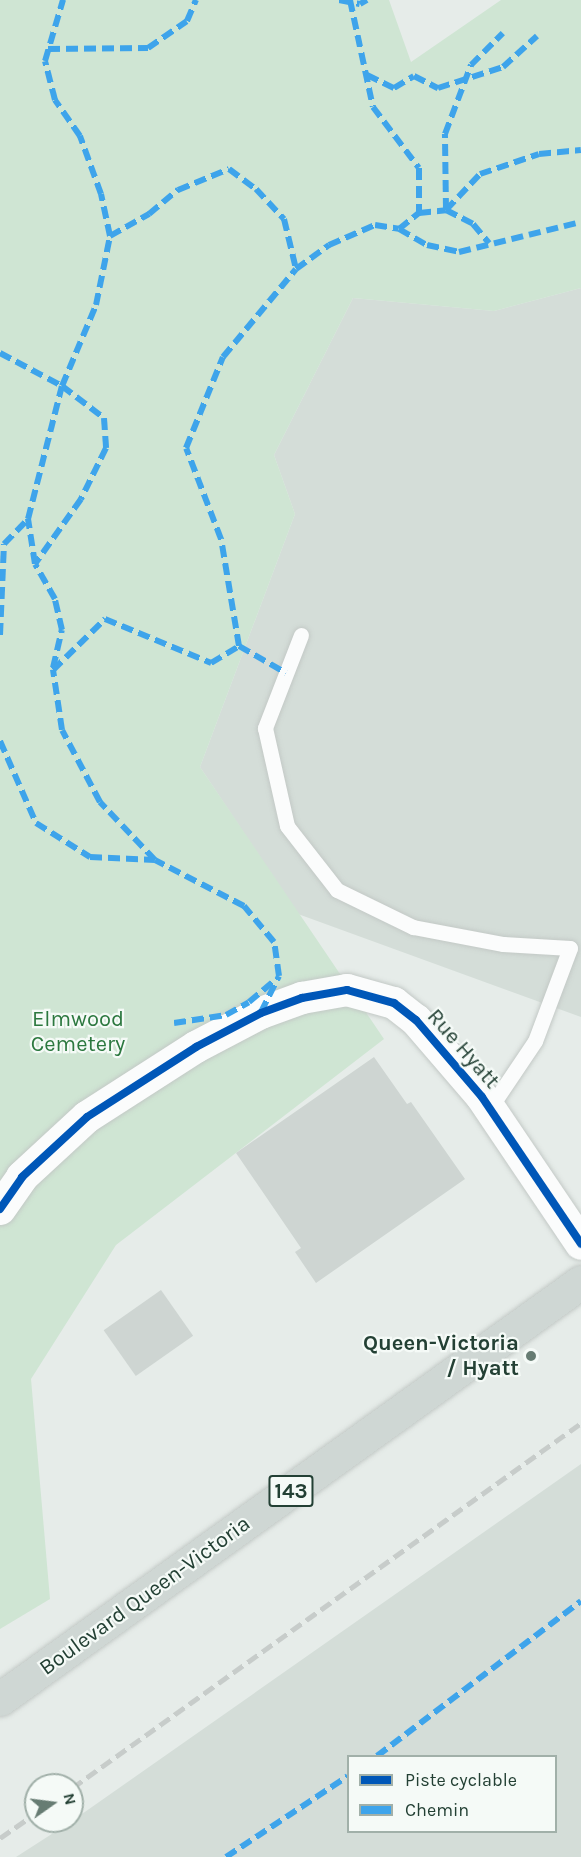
<!DOCTYPE html>
<html>
<head>
<meta charset="utf-8">
<style>
  body { margin:0 }
  #map { position:relative; width:581px; height:1857px; overflow:hidden; background:#e6ece9; font-family:Karla,sans-serif }
  div>[style] { position:absolute }
  .built>* { inset:0; background:#d4ddd8 }
  .green>* { inset:0; background:#cfe5d3 }
  .building>* { inset:0; background:#ced5d2; transform-origin:0 0 }
  .roads { filter:drop-shadow(0 0 2px #c3c9c6) drop-shadow(0 0 2px #c3c9c6) }
  .lane>* { height:15px; margin:-7.5px; padding:0 7.5px; transform-origin:7.5px; border-radius:7.5px; background:#fbfcfc }
  .street>* { height:32px; margin:-16px; padding:0 16px; transform-origin:16px; border-radius:16px; background:#fbfcfc }
  .primary>* { height:33px; margin:-16.5px; padding:0 16.5px; transform-origin:16.5px; border-radius:16.5px; background:#cfd7d4 }
  .rail>* { height:4.5px; margin-top:-2.25px; transform-origin:0; background:repeating-linear-gradient(90deg,#c7ccca 0 12px,transparent 0 18px) }
  .quiet>* { height:6px; margin-top:-3px; transform-origin:0; background:repeating-linear-gradient(90deg,#3ea4eb 0 12px,transparent 0 18px) }
  .cycleway>* { height:8px; margin:-4px; padding:0 4px; transform-origin:4px; border-radius:4px; background:#0057b8 }
  .dots>* { width:16px; height:16px; translate:-50% -50%; box-sizing:border-box; border:3px solid #f5faf7; border-radius:50% }
  span { translate:-50% -50%; white-space:nowrap; text-align:center; line-height:1.15; -webkit-text-stroke:4.5px #f5faf7; paint-order:stroke }
  .shield-label span { padding:2px 4px; background:#f5faf7; border:2px solid; border-radius:4px; -webkit-text-stroke-width:0 }
  .shield-label { font-size:21px; color:#234034; font-weight:700 }
  .park-label { font-size:22px; color:#2c783f }
  .street-label { font-size:22px; color:#234034 }
  .poi-label { font-size:22px; color:#234034; font-weight:700 }
  .right { translate:-100% -50%; text-align:right }
  .legend { position:absolute; left:347px; top:1755px; width:210px; height:78px; box-sizing:border-box; background:#f5faf7; border:2px solid #a1b0a9; margin:0; padding:8px 10px; list-style:none; font-size:18px; color:#234034 }
  .legend li { display:flex; align-items:center; gap:12px; height:30px }
  .legend b { width:30px; border:2px solid #a1b0a9 }
  .north { position:absolute; left:24px; top:1773px; width:60px; height:60px; box-sizing:border-box; background:#f5faf7; border:2px solid #a1b0a9; border-radius:50%; rotate:76deg; font-size:16px; font-weight:700; line-height:24px; text-align:center; color:#234034 }
  .north::after { content:''; display:block; margin:auto; width:21px; height:27px; background:#677c73; clip-path:polygon(50% 0,100% 100%,50% 72%,0 100%) }
</style>
</head>
<body>
<div id="map">
  <div class="built">
    <i style="clip-path:polygon(581px 288px,581px 1017px,298px 914px,200px 767px,295px 514px,274px 455px,353px 298px,494px 311px)"></i>
    <i style="clip-path:polygon(evenodd,581px 1464px,581px 1857px,16px 1857px,72px 1821px,581px 1464px,348px 1756px,556px 1756px,556px 1832px,348px 1832px,348px 1756px)"></i>
  </div>
  <div class="green">
    <i style="clip-path:polygon(0 0,389px 0,411px 62px,501px 0,581px 0,581px 288px,494px 311px,353px 298px,274px 455px,295px 514px,200px 767px,384px 1039px,116px 1245px,31px 1379px,50px 1599px,0 1629px)"></i>
  </div>
  <div class="building">
    <i style="clip-path:polygon(374px 1057px,407px 1104px,411px 1102px,465px 1179px,316px 1283px,295px 1252px,301px 1248px,236px 1153px)"></i>
    <i style="left:161px;top:1290px;width:56px;height:70px;rotate:55deg"></i>
  </div>
  <div class="roads">
    <div class="lane">
      <i style="left:301px;top:635px;width:100px;rotate:111.2deg"></i>
      <i style="left:265px;top:728px;width:100px;rotate:77.3deg"></i>
      <i style="left:287px;top:826px;width:81px;rotate:52deg"></i>
      <i style="left:337px;top:890px;width:85px;rotate:26deg"></i>
      <i style="left:413px;top:927px;width:92px;rotate:10.7deg"></i>
      <i style="left:503px;top:944px;width:67px;rotate:3.4deg"></i>
      <i style="left:570px;top:948px;width:99px;rotate:110.6deg"></i>
      <i style="left:535px;top:1041px;width:81px;rotate:123.9deg"></i>
    </div>
    <div class="street">
      <i style="left:0;top:1209px;width:39px;rotate:-55deg"></i>
      <i style="left:22px;top:1177px;width:88px;rotate:-42.7deg"></i>
      <i style="left:87px;top:1117px;width:130px;rotate:-32.7deg"></i>
      <i style="left:196px;top:1047px;width:73px;rotate:-27.6deg"></i>
      <i style="left:261px;top:1013px;width:44px;rotate:-20.1deg"></i>
      <i style="left:302px;top:998px;width:46px;rotate:-10.1deg"></i>
      <i style="left:347px;top:990px;width:49px;rotate:15.5deg"></i>
      <i style="left:394px;top:1003px;width:28px;rotate:38deg"></i>
      <i style="left:416px;top:1020px;width:101px;rotate:49.4deg"></i>
      <i style="left:482px;top:1097px;width:177px;rotate:56deg"></i>
    </div>
    <div class="primary">
      <i style="left:0;top:1699px;width:715px;rotate:-35.67deg"></i>
    </div>
  </div>
  <div class="rail">
    <i style="left:72px;top:1788px;width:626px;rotate:-35.64deg"></i>
    <i style="left:0;top:1838px;width:44px;rotate:-34.8deg"></i>
  </div>
  <div class="quiet">
    <i style="left:339px;top:0;width:21px;rotate:11deg"></i>
    <i style="left:360px;top:4px;width:8px;rotate:-30deg"></i>
    <i style="left:350px;top:0;width:109px;rotate:77.9deg"></i>
    <i style="left:373px;top:107px;width:76px;rotate:53deg"></i>
    <i style="left:419px;top:168px;width:45px;rotate:90deg"></i>
    <i style="left:48px;top:49px;width:100px;rotate:-0.6deg"></i>
    <i style="left:148px;top:48px;width:47px;rotate:-34.7deg"></i>
    <i style="left:187px;top:21px;width:23px;rotate:-67deg"></i>
    <i style="left:367px;top:75px;width:30px;rotate:26deg"></i>
    <i style="left:394px;top:88px;width:23px;rotate:-31deg"></i>
    <i style="left:414px;top:76px;width:27px;rotate:27deg"></i>
    <i style="left:438px;top:88px;width:68px;rotate:-17.9deg"></i>
    <i style="left:503px;top:67px;width:46px;rotate:-42.4deg"></i>
    <i style="left:446px;top:210px;width:76px;rotate:-90.8deg"></i>
    <i style="left:445px;top:134px;width:74px;rotate:-69.4deg"></i>
    <i style="left:471px;top:65px;width:45px;rotate:-45deg"></i>
    <i style="left:446px;top:210px;width:50px;rotate:-46.6deg"></i>
    <i style="left:480px;top:174px;width:62px;rotate:-18.7deg"></i>
    <i style="left:539px;top:154px;width:42px;rotate:-5.4deg"></i>
    <i style="left:399px;top:229px;width:26px;rotate:-39deg"></i>
    <i style="left:419px;top:213px;width:27px;rotate:-6deg"></i>
    <i style="left:446px;top:210px;width:30px;rotate:27deg"></i>
    <i style="left:473px;top:224px;width:25px;rotate:50deg"></i>
    <i style="left:110px;top:236px;width:45px;rotate:-29.4deg"></i>
    <i style="left:149px;top:214px;width:38px;rotate:-40deg"></i>
    <i style="left:178px;top:190px;width:55px;rotate:-22.4deg"></i>
    <i style="left:229px;top:169px;width:34px;rotate:37deg"></i>
    <i style="left:256px;top:189px;width:41px;rotate:47deg"></i>
    <i style="left:284px;top:219px;width:51px;rotate:76.5deg"></i>
    <i style="left:0;top:353px;width:70px;rotate:28deg"></i>
    <i style="left:62px;top:386px;width:53px;rotate:37.3deg"></i>
    <i style="left:104px;top:418px;width:30px;rotate:86deg"></i>
    <i style="left:106px;top:448px;width:57px;rotate:116.1deg"></i>
    <i style="left:81px;top:499px;width:80px;rotate:125.3deg"></i>
    <i style="left:0;top:635px;width:91px;rotate:-87.5deg"></i>
    <i style="left:4px;top:544px;width:35px;rotate:-46deg"></i>
    <i style="left:239px;top:646px;width:54px;rotate:29.9deg"></i>
    <i style="left:53px;top:668px;width:39px;rotate:-77deg"></i>
    <i style="left:62px;top:630px;width:32px;rotate:-103deg"></i>
    <i style="left:55px;top:599px;width:40px;rotate:-119.7deg"></i>
    <i style="left:35px;top:564px;width:46px;rotate:-98.8deg"></i>
    <i style="left:28px;top:519px;width:137px;rotate:-75.7deg"></i>
    <i style="left:62px;top:386px;width:88px;rotate:-67.2deg"></i>
    <i style="left:96px;top:305px;width:70px;rotate:-78.5deg"></i>
    <i style="left:110px;top:236px;width:43px;rotate:-102.1deg"></i>
    <i style="left:101px;top:194px;width:62px;rotate:-109.9deg"></i>
    <i style="left:80px;top:136px;width:44px;rotate:-124.8deg"></i>
    <i style="left:55px;top:100px;width:40px;rotate:-104.4deg"></i>
    <i style="left:45px;top:61px;width:64px;rotate:-73.6deg"></i>
    <i style="left:0;top:741px;width:90px;rotate:66.3deg"></i>
    <i style="left:36px;top:823px;width:64px;rotate:32.2deg"></i>
    <i style="left:90px;top:857px;width:65px;rotate:2.6deg"></i>
    <i style="left:261px;top:1012px;width:40px;rotate:-63.4deg"></i>
    <i style="left:279px;top:976px;width:34px;rotate:-98deg"></i>
    <i style="left:274px;top:942px;width:47px;rotate:-129.8deg"></i>
    <i style="left:244px;top:906px;width:100px;rotate:-152.7deg"></i>
    <i style="left:155px;top:860px;width:80px;rotate:-133.5deg"></i>
    <i style="left:100px;top:802px;width:81px;rotate:-117.8deg"></i>
    <i style="left:62px;top:730px;width:61px;rotate:-98.5deg"></i>
    <i style="left:53px;top:670px;width:73px;rotate:-44.4deg"></i>
    <i style="left:105px;top:619px;width:115px;rotate:22.5deg"></i>
    <i style="left:211px;top:663px;width:33px;rotate:-31deg"></i>
    <i style="left:239px;top:646px;width:109px;rotate:-99.5deg"></i>
    <i style="left:221px;top:539px;width:97px;rotate:-111deg"></i>
    <i style="left:186px;top:448px;width:98px;rotate:-67.9deg"></i>
    <i style="left:223px;top:357px;width:114px;rotate:-50.3deg"></i>
    <i style="left:296px;top:269px;width:41px;rotate:-36deg"></i>
    <i style="left:329px;top:245px;width:50px;rotate:-23.5deg"></i>
    <i style="left:375px;top:225px;width:24px;rotate:9deg"></i>
    <i style="left:399px;top:229px;width:32px;rotate:30deg"></i>
    <i style="left:427px;top:245px;width:33px;rotate:12deg"></i>
    <i style="left:459px;top:252px;width:126px;rotate:-13.8deg"></i>
    <i style="left:174px;top:1023px;width:53px;rotate:-8.7deg"></i>
    <i style="left:226px;top:1015px;width:26px;rotate:-29deg"></i>
    <i style="left:249px;top:1002px;width:34px;rotate:-40deg"></i>
    <i style="left:377px;top:1756px;width:256px;rotate:-37.2deg"></i>
    <i style="left:226px;top:1857px;width:146px;rotate:-33.6deg"></i>
  </div>
  <div class="cycleway">
    <i style="left:0;top:1209px;width:39px;rotate:-55deg"></i>
    <i style="left:22px;top:1177px;width:88px;rotate:-42.7deg"></i>
    <i style="left:87px;top:1117px;width:130px;rotate:-32.7deg"></i>
    <i style="left:196px;top:1047px;width:73px;rotate:-27.6deg"></i>
    <i style="left:261px;top:1013px;width:44px;rotate:-20.1deg"></i>
    <i style="left:302px;top:998px;width:46px;rotate:-10.1deg"></i>
    <i style="left:347px;top:990px;width:49px;rotate:15.5deg"></i>
    <i style="left:394px;top:1003px;width:28px;rotate:38deg"></i>
    <i style="left:416px;top:1020px;width:101px;rotate:49.4deg"></i>
    <i style="left:482px;top:1097px;width:177px;rotate:56deg"></i>
  </div>
  <div class="dots">
    <i style="left:531px;top:1356px;background:#677c73"></i>
  </div>
  <div class="shield-label">
    <span style="left:291px;top:1491px">143</span>
  </div>
  <div class="park-label">
    <span style="left:78px;top:1032px">Elmwood<br>Cemetery</span>
  </div>
  <div class="street-label">
    <span style="left:463px;top:1049px;rotate:49deg">Rue Hyatt</span>
    <span style="left:145px;top:1596px;rotate:-36deg">Boulevard Queen-Victoria</span>
  </div>
  <div class="poi-label">
    <span class="right" style="left:519px;top:1356px">Queen-Victoria<br>/ Hyatt</span>
  </div>
  <ul class="legend">
  <li><b style="height:8px;background:#0057b8"></b>Piste cyclable</li>
  <li><b style="height:8px;background:#3ea4eb"></b>Chemin</li>
  </ul>
  <div class="north">N</div>
</div>
</body>
</html>
